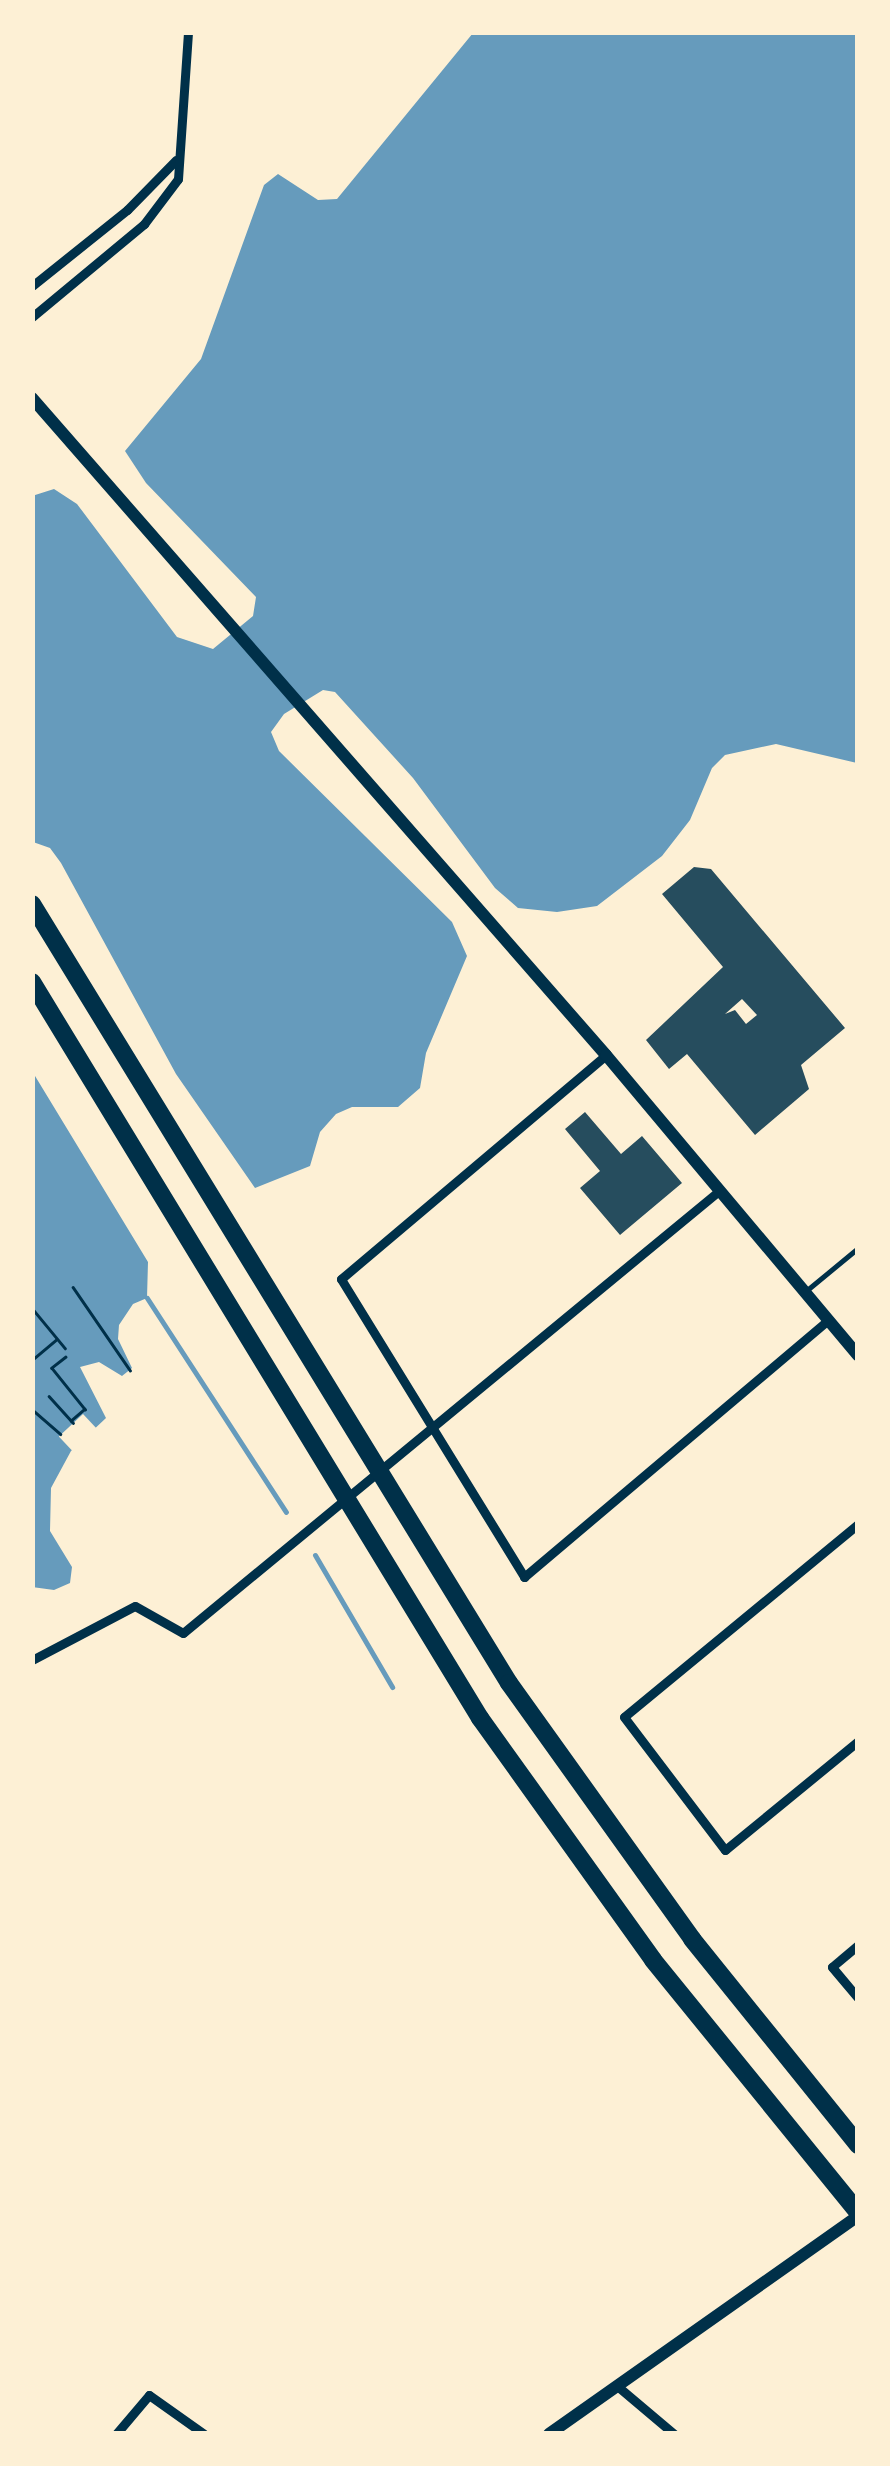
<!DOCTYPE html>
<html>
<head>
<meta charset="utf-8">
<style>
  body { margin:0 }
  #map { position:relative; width:890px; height:2466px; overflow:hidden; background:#fdf0d5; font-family:Lora,serif }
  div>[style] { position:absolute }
  .water>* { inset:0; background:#669bbc }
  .pier>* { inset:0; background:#fdf0d5; transform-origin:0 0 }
  .stream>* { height:5px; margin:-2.5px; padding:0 2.5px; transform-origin:2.5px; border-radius:2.5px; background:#669bbc }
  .building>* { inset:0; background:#264d5e }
  .path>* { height:2.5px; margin:-1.25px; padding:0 1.25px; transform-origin:1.25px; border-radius:1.25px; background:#003049 }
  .service>* { height:5px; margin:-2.5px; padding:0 2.5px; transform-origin:2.5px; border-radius:2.5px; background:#003049 }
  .minor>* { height:9px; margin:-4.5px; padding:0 4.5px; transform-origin:4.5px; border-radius:4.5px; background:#003049 }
  .secondary>* { height:12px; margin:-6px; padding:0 6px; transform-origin:6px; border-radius:6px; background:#003049 }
  .motorway>* { height:18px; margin:-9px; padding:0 9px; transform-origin:9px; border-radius:9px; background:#003049 }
  span { translate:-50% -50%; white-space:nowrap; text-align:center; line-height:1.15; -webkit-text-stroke:8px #fdf0d5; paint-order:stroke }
  .frame { position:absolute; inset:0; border:35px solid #fdf0d5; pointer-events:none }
</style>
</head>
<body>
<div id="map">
  <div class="water">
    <i style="clip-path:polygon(473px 33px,857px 33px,857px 763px,776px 744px,725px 755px,712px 768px,690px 820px,662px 856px,597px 906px,557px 912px,518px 908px,495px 888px,413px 778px,335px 692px,323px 690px,284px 714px,271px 732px,279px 751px,452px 922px,467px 956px,426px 1053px,420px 1088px,398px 1107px,352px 1107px,336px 1114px,320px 1132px,310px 1166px,255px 1188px,176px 1074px,61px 863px,50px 848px,33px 842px,32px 496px,54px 489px,77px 504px,177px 637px,213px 649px,253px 616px,256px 597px,146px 483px,125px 451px,201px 359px,264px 185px,278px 174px,318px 200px,337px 199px)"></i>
    <i style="clip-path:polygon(32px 1071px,148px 1262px,147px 1298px,133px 1304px,119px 1325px,118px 1339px,132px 1368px,122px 1376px,99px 1362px,80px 1367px,106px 1418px,71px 1451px,51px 1488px,50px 1531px,72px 1567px,70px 1583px,54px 1590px,32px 1587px)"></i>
  </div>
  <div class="pier">
    <i style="left:83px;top:1414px;width:21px;height:33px;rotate:47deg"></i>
  </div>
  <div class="stream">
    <i style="left:147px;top:1298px;width:255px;rotate:57deg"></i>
    <i style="left:315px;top:1555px;width:153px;rotate:59.7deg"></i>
  </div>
  <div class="building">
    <i style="clip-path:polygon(evenodd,694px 867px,711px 869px,845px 1028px,801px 1065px,809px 1089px,755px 1135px,687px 1054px,669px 1069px,646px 1040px,723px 967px,662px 894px,694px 867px,742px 999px,757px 1015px,746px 1024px,735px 1010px,725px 1014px,742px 999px)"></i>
    <i style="clip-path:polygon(585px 1112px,621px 1154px,642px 1136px,682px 1183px,620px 1235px,580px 1188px,600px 1171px,565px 1129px)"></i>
  </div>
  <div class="path">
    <i style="left:73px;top:1287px;width:101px;rotate:55.5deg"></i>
    <i style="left:32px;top:1308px;width:52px;rotate:50.5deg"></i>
    <i style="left:66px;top:1357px;width:18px;rotate:142deg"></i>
    <i style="left:52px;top:1368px;width:53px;rotate:51.2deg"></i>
    <i style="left:85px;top:1409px;width:18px;rotate:139deg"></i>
    <i style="left:32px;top:1360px;width:31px;rotate:-40deg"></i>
    <i style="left:49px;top:1396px;width:36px;rotate:48deg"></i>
    <i style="left:34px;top:1411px;width:35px;rotate:41deg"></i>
  </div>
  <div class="service">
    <i style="left:807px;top:1290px;width:66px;rotate:-39.5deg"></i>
  </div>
  <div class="minor">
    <i style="left:32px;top:286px;width:122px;rotate:-38.7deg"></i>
    <i style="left:127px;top:210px;width:70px;rotate:-45.6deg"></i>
    <i style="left:32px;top:317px;width:146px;rotate:-39.7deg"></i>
    <i style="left:144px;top:224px;width:56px;rotate:-52.9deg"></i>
    <i style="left:178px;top:179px;width:147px;rotate:-86.1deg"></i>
    <i style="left:606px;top:1055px;width:347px;rotate:139.8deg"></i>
    <i style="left:341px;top:1279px;width:350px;rotate:58.4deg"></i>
    <i style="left:524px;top:1577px;width:398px;rotate:-40.2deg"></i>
    <i style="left:858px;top:1524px;width:303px;rotate:140.5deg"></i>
    <i style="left:624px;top:1717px;width:167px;rotate:52.8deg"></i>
    <i style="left:725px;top:1850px;width:172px;rotate:-39.3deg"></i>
    <i style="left:32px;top:1660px;width:116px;rotate:-27.7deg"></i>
    <i style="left:135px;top:1606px;width:55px;rotate:29.4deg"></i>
    <i style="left:183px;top:1633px;width:696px;rotate:-39.52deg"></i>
    <i style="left:858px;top:1945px;width:34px;rotate:140deg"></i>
    <i style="left:832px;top:1967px;width:40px;rotate:50deg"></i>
    <i style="left:616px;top:2385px;width:76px;rotate:40.2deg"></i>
    <i style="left:116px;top:2434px;width:51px;rotate:-49.8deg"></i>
    <i style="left:149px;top:2395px;width:67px;rotate:35.3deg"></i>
  </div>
  <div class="secondary">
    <i style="left:32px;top:398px;width:872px;rotate:48.86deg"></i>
    <i style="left:606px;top:1055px;width:392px;rotate:50deg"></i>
    <i style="left:549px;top:2434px;width:378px;rotate:-35.2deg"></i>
  </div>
  <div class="motorway">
    <i style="left:32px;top:904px;width:913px;rotate:58.52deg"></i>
    <i style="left:509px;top:1683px;width:315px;rotate:54.4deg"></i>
    <i style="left:692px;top:1939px;width:265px;rotate:51.1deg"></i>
    <i style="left:32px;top:982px;width:862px;rotate:58.67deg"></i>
    <i style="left:480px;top:1718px;width:297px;rotate:54.4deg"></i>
    <i style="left:653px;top:1960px;width:325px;rotate:50.9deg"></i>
  </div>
  <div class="frame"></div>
</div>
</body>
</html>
